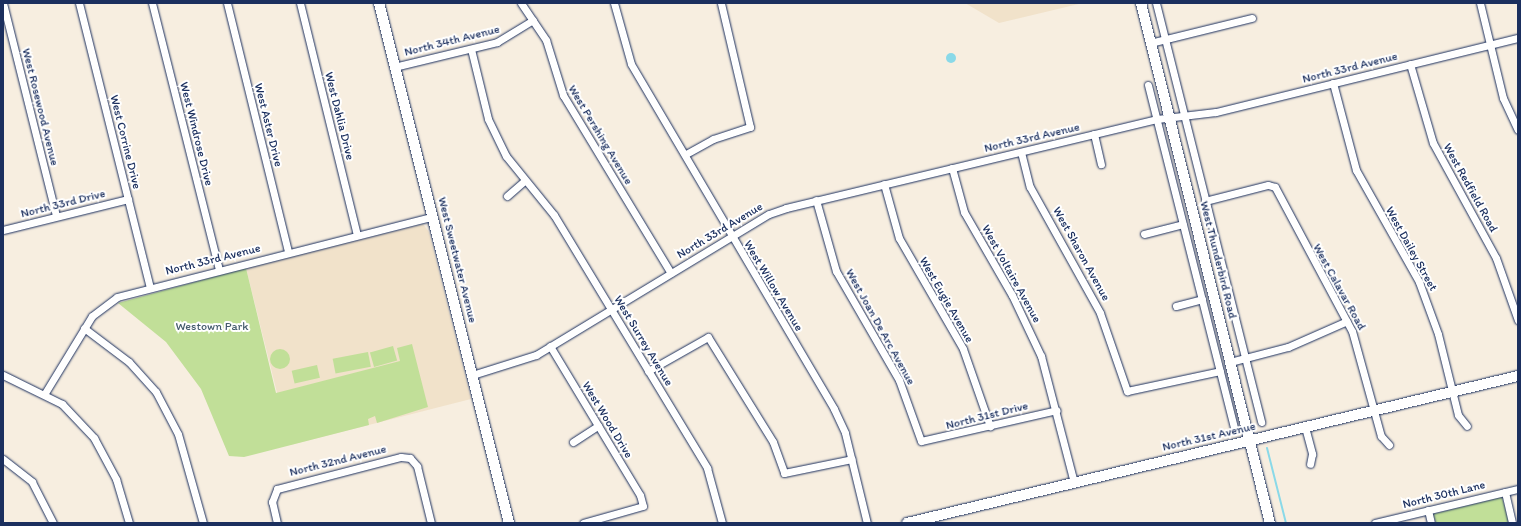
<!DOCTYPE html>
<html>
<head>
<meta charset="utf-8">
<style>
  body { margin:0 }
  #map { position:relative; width:1521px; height:526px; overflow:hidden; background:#f7eee0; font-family:Itim,sans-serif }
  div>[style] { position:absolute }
  .built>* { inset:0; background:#f1e2ca }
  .green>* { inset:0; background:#c1df98; transform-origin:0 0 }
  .round { border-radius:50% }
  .water>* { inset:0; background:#8ad9e8 }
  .stream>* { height:2px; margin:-1px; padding:0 1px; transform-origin:1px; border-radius:1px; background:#8ad9e8 }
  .roads { filter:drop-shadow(0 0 1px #1b2f5e) drop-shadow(0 0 1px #1b2f5e) }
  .street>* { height:7px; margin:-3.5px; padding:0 3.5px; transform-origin:3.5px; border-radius:3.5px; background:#fff }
  .secondary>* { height:10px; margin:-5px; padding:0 5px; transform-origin:5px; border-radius:5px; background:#fff }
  span { translate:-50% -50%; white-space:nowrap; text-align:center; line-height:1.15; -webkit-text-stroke:4px #fff; paint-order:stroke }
  .street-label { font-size:12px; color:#1b2f5e }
  .park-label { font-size:12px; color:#445b6c }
  .frame { position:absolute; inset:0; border:4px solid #1b2f5e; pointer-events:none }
</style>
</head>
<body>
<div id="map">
  <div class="built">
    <i style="clip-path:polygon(965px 3px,1083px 3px,999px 23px)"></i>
    <i style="clip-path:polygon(423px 224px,429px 232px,471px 399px,290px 445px,246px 268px)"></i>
  </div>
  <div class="green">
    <i style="clip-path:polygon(246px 268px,276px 393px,400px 361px,397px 348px,412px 344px,428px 407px,377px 423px,375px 416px,368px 419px,369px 425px,244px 457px,229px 456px,201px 389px,166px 342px,118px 303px)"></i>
    <i style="left:393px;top:346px;width:15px;height:24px;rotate:74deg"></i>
    <i class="round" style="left:270px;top:349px;width:20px;height:20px"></i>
    <i style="left:368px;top:352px;width:15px;height:36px;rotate:79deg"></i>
    <i style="left:317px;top:365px;width:13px;height:26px;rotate:77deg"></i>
    <i style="clip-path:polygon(1502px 497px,1509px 523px,1436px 523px,1433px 514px)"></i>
  </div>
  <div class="water">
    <i class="round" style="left:946px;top:53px;width:10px;height:10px"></i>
  </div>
  <div class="stream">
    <i style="left:1267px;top:448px;width:77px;rotate:75.8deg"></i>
  </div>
  <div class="roads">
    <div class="street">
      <i style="left:3px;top:3px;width:219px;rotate:76deg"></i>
      <i style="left:79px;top:3px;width:293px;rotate:76deg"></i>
      <i style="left:152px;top:3px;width:274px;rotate:75.9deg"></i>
      <i style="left:227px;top:3px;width:256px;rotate:76.2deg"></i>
      <i style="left:300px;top:3px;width:239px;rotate:76.2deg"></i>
      <i style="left:521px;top:3px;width:45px;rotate:56deg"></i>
      <i style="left:546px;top:40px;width:58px;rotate:72.8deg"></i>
      <i style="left:563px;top:95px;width:208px;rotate:58.8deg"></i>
      <i style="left:614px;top:3px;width:63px;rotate:74.4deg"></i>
      <i style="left:631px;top:64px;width:400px;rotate:59.5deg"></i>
      <i style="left:834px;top:409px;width:26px;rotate:65deg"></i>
      <i style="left:845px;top:433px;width:93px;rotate:76.3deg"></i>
      <i style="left:1156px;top:3px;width:432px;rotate:75.9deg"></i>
      <i style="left:1480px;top:3px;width:98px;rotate:76.4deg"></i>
      <i style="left:1503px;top:98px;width:35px;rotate:65deg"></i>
      <i style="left:1150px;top:43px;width:105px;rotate:-13.8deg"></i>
      <i style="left:471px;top:49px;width:72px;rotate:76.3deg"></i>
      <i style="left:488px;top:119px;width:41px;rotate:64.1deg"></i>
      <i style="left:506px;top:156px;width:76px;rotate:50.9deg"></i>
      <i style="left:554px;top:215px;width:296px;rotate:58.8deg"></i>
      <i style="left:707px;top:468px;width:57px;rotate:74.7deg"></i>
      <i style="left:1410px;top:64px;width:82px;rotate:73.8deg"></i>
      <i style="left:1433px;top:143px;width:131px;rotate:61.3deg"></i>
      <i style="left:1496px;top:258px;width:66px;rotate:70.5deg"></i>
      <i style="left:394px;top:67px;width:106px;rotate:-13.6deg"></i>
      <i style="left:497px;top:42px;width:42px;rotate:-31.4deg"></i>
      <i style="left:1333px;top:83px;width:90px;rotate:75.2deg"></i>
      <i style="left:1356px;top:170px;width:129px;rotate:60.6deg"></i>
      <i style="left:1419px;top:282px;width:55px;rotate:69.9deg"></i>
      <i style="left:1438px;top:334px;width:83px;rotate:76.1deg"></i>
      <i style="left:1458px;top:415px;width:14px;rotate:51deg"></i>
      <i style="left:1148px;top:85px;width:354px;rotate:75.9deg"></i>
      <i style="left:1094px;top:134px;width:31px;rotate:77deg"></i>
      <i style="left:1021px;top:152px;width:36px;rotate:76deg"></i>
      <i style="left:1030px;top:187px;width:144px;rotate:60.9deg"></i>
      <i style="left:1100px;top:313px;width:83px;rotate:70.9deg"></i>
      <i style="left:1127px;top:391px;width:95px;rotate:-12.1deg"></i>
      <i style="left:686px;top:154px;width:31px;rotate:-29deg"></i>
      <i style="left:713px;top:139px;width:39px;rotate:-18deg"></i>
      <i style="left:750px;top:127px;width:127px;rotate:-103.2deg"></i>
      <i style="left:952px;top:168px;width:46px;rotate:74.7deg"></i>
      <i style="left:964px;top:212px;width:96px;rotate:60deg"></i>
      <i style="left:1012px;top:295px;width:68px;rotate:64.6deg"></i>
      <i style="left:1041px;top:356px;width:131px;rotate:75.4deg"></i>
      <i style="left:884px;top:184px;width:56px;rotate:74.5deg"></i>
      <i style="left:899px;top:238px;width:128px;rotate:60deg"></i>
      <i style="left:963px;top:349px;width:82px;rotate:70.7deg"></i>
      <i style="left:507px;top:196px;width:23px;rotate:-41deg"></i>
      <i style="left:816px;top:200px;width:74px;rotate:74.3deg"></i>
      <i style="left:836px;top:271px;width:126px;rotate:60deg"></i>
      <i style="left:899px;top:380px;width:65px;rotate:70.2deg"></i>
      <i style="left:921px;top:441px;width:139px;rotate:-12.8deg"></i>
      <i style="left:1205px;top:201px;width:65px;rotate:-14.3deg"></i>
      <i style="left:1268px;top:185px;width:7px;rotate:16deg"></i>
      <i style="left:1275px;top:187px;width:163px;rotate:61.9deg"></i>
      <i style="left:1352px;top:331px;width:109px;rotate:74.6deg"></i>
      <i style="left:1381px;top:436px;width:12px;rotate:48deg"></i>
      <i style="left:3px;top:230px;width:129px;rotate:-13.9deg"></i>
      <i style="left:1144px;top:234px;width:40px;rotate:-14.4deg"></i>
      <i style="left:1176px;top:306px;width:27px;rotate:-15deg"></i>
      <i style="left:84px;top:328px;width:56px;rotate:37.1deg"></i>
      <i style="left:129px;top:362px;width:40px;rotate:48deg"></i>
      <i style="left:156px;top:392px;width:47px;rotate:62.4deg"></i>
      <i style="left:178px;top:434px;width:92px;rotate:74.3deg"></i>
      <i style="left:550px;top:346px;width:174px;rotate:58.9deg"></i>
      <i style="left:640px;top:495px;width:11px;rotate:75deg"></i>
      <i style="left:643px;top:506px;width:62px;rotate:164.2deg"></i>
      <i style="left:1230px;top:362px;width:60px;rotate:-14.5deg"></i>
      <i style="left:1288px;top:347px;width:64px;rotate:-23.8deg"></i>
      <i style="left:648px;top:371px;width:69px;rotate:-29.5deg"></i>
      <i style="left:708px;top:337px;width:123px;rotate:58.2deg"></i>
      <i style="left:773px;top:442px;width:33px;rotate:70deg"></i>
      <i style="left:784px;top:473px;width:69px;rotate:-11.6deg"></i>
      <i style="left:3px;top:375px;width:66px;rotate:26.2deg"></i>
      <i style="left:62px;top:404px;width:47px;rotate:46.7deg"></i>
      <i style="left:94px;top:438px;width:47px;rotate:61.8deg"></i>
      <i style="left:116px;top:479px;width:46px;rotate:73.5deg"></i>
      <i style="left:472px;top:375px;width:67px;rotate:-17.4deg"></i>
      <i style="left:536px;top:355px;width:272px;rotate:-31.2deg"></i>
      <i style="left:769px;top:214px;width:18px;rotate:-19deg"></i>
      <i style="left:786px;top:208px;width:382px;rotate:-13.5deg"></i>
      <i style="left:1157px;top:119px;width:59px;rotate:-6.8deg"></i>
      <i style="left:1216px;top:112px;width:311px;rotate:-13.8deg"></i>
      <i style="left:45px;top:393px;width:90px;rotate:-58.6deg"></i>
      <i style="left:92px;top:316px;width:31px;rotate:-37deg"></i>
      <i style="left:117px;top:297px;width:325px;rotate:-14.3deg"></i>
      <i style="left:1305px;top:427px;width:28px;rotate:75deg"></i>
      <i style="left:1312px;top:454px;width:10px;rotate:101deg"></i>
      <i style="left:573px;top:442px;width:30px;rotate:-33deg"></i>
      <i style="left:3px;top:459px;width:37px;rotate:38deg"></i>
      <i style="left:32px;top:482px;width:46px;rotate:62.9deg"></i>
      <i style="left:1505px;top:492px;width:32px;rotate:77deg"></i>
      <i style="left:1428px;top:510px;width:13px;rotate:77deg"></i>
      <i style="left:277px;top:523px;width:22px;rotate:-103deg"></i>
      <i style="left:272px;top:502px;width:14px;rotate:-69deg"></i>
      <i style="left:277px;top:489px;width:128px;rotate:-14.5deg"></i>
      <i style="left:401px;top:457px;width:9px;rotate:6deg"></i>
      <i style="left:410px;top:458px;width:11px;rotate:49deg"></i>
      <i style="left:417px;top:466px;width:59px;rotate:76.2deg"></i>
      <i style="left:1375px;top:523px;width:147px;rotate:-13.4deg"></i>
    </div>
    <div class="secondary">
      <i style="left:379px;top:3px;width:536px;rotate:75.96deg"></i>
      <i style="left:1141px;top:3px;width:536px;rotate:76.07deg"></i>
      <i style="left:907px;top:523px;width:628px;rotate:-13.53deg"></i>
    </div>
  </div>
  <div class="street-label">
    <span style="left:452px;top:41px;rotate:-14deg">North 34th Avenue</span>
    <span style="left:1350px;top:68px;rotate:-14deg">North 33rd Avenue</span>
    <span style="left:40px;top:107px;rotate:76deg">West Rosewood Avenue</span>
    <span style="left:339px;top:116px;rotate:76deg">West Dahlia Drive</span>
    <span style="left:268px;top:125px;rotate:76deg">West Aster Drive</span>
    <span style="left:196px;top:134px;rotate:76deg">West Windrose Drive</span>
    <span style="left:600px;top:135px;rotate:59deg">West Pershing Avenue</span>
    <span style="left:1032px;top:138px;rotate:-13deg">North 33rd Avenue</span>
    <span style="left:125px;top:142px;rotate:76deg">West Corrine Drive</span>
    <span style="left:1470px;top:188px;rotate:61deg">West Redfield Road</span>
    <span style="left:63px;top:204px;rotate:-14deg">North 33rd Drive</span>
    <span style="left:720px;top:231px;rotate:-31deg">North 33rd Avenue</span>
    <span style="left:1411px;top:249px;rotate:61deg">West Dailey Street</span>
    <span style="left:1081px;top:254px;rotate:61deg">West Sharon Avenue</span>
    <span style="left:213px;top:260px;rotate:-14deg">North 33rd Avenue</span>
    <span style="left:457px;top:260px;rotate:76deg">West Sweetwater Avenue</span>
    <span style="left:1218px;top:260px;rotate:76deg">West Thunderbird Road</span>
    <span style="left:1011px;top:274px;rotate:61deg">West Voltaire Avenue</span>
    <span style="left:773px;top:286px;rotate:59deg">West Willow Avenue</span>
    <span style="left:1339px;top:287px;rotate:61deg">West Calavar Road</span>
    <span style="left:946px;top:300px;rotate:60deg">West Eugie Avenue</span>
    <span style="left:880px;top:327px;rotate:61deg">West Joan De Arc Avenue</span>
    <span style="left:643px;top:341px;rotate:59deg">West Surrey Avenue</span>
    <span style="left:987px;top:416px;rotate:-14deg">North 31st Drive</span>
    <span style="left:607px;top:420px;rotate:59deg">West Wood Drive</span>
    <span style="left:1209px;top:437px;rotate:-13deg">North 31st Avenue</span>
    <span style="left:338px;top:461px;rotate:-14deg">North 32nd Avenue</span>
    <span style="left:1444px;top:495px;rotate:-14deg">North 30th Lane</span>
  </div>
  <div class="park-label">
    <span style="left:212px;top:327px">Westown Park</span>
  </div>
  <div class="frame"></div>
</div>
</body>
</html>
